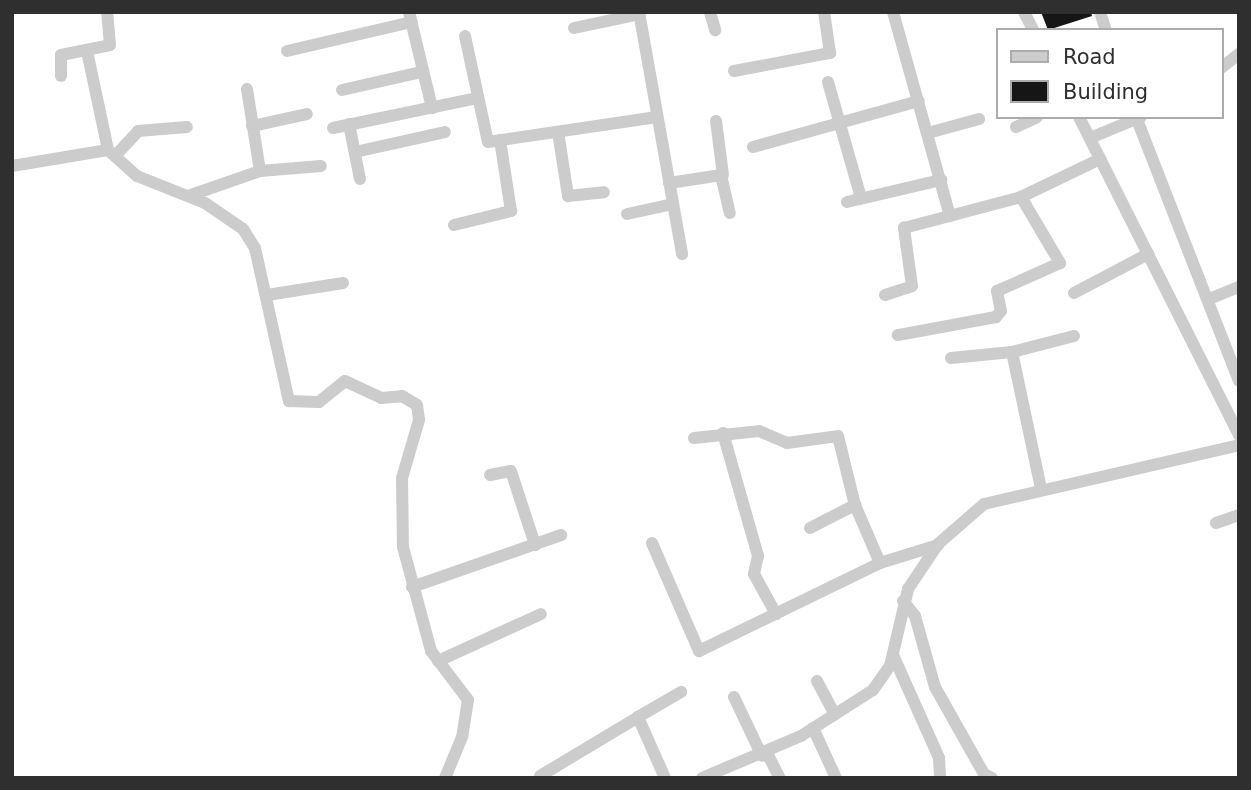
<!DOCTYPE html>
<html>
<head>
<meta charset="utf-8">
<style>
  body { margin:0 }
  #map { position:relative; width:1251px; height:790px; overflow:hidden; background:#fff; font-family:"DejaVu Sans",sans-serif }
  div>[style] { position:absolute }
  .building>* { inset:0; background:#161616 }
  .minor>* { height:12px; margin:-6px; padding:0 6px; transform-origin:6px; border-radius:6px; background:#ccc }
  span { translate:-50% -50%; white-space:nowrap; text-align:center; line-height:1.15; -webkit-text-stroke:7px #fff; paint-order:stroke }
  .frame { position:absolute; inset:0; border:14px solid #2f2f2f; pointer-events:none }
  .legend { position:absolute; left:996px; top:28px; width:228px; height:91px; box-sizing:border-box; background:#fff; border:2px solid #acacac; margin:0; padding:9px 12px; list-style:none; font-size:21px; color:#2f2f2f }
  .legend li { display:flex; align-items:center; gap:14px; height:35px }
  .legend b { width:35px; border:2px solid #acacac }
</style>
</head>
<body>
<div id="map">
  <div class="building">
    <i style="clip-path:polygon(1041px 12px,1091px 12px,1092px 16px,1048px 30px)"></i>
  </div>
  <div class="minor">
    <i style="left:409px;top:12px;width:99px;rotate:76.5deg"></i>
    <i style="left:639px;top:12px;width:246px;rotate:79.9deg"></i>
    <i style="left:710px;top:12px;width:19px;rotate:74deg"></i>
    <i style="left:893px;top:12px;width:212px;rotate:74.4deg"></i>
    <i style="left:1024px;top:12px;width:20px;rotate:63deg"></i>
    <i style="left:1100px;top:12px;width:19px;rotate:72deg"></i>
    <i style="left:574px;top:28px;width:67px;rotate:-12deg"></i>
    <i style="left:465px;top:36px;width:108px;rotate:77.8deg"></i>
    <i style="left:488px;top:142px;width:171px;rotate:-8.4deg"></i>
    <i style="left:87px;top:51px;width:101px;rotate:78deg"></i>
    <i style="left:287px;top:51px;width:128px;rotate:-13.1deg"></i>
    <i style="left:1221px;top:68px;width:23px;rotate:-38deg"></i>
    <i style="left:734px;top:71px;width:98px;rotate:-10.6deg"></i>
    <i style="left:830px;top:53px;width:41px;rotate:-98.3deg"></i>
    <i style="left:61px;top:76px;width:21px;rotate:-90deg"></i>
    <i style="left:61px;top:55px;width:50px;rotate:-11.5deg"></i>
    <i style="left:110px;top:45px;width:33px;rotate:-95deg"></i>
    <i style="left:828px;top:82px;width:121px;rotate:74.1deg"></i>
    <i style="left:247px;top:89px;width:83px;rotate:81deg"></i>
    <i style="left:342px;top:90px;width:82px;rotate:-12.7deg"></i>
    <i style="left:1079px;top:117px;width:356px;rotate:63.3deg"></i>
    <i style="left:1136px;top:117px;width:283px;rotate:68.7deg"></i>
    <i style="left:716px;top:121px;width:54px;rotate:82.6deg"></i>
    <i style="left:349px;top:124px;width:56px;rotate:78.7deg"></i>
    <i style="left:252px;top:126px;width:56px;rotate:-12.3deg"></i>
    <i style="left:1016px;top:127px;width:23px;rotate:-25deg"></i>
    <i style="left:333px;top:128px;width:148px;rotate:-11.7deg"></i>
    <i style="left:558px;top:132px;width:65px;rotate:81.1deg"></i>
    <i style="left:568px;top:196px;width:36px;rotate:-6deg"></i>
    <i style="left:928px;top:133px;width:53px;rotate:-15.4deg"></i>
    <i style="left:1090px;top:138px;width:55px;rotate:-22.4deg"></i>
    <i style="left:753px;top:147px;width:172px;rotate:-15.5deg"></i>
    <i style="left:355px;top:152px;width:92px;rotate:-12.5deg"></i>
    <i style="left:115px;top:156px;width:34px;rotate:-47deg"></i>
    <i style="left:138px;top:131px;width:49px;rotate:-4.7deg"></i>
    <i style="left:12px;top:166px;width:97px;rotate:-9.5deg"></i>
    <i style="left:108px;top:150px;width:39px;rotate:42deg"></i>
    <i style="left:137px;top:176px;width:73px;rotate:21.7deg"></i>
    <i style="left:205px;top:203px;width:46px;rotate:34.4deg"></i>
    <i style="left:243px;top:229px;width:22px;rotate:58deg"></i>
    <i style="left:255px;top:248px;width:157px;rotate:77.5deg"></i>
    <i style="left:289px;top:401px;width:30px;rotate:2deg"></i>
    <i style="left:319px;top:402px;width:33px;rotate:-39deg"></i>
    <i style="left:345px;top:381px;width:40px;rotate:25deg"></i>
    <i style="left:381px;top:398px;width:21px;rotate:-5deg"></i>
    <i style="left:402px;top:396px;width:17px;rotate:31deg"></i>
    <i style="left:417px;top:405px;width:15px;rotate:82deg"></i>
    <i style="left:419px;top:420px;width:60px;rotate:106.3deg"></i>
    <i style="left:402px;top:478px;width:69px;rotate:89.2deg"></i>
    <i style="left:403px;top:547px;width:108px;rotate:74.9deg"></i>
    <i style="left:431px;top:651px;width:61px;rotate:52.9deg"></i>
    <i style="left:468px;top:700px;width:37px;rotate:99deg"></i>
    <i style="left:462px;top:737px;width:44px;rotate:112.5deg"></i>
    <i style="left:669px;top:183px;width:53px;rotate:-8.7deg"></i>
    <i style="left:721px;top:175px;width:39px;rotate:77deg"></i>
    <i style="left:191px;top:195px;width:73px;rotate:-19.2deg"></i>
    <i style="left:260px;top:171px;width:61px;rotate:-4.7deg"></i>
    <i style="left:1021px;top:197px;width:88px;rotate:-25.7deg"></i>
    <i style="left:847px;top:202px;width:97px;rotate:-13.2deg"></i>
    <i style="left:627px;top:214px;width:47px;rotate:-12.3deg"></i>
    <i style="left:454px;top:225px;width:59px;rotate:-13.8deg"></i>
    <i style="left:511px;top:211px;width:72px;rotate:-98.8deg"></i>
    <i style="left:1074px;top:293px;width:84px;rotate:-27.8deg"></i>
    <i style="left:267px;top:295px;width:77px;rotate:-9deg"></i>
    <i style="left:885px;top:295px;width:28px;rotate:-18deg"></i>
    <i style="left:912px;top:286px;width:59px;rotate:-97.9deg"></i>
    <i style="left:904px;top:228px;width:121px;rotate:-14.8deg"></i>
    <i style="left:1021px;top:197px;width:77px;rotate:59.4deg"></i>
    <i style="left:1060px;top:263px;width:69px;rotate:156deg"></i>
    <i style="left:997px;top:291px;width:20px;rotate:79deg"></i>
    <i style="left:1001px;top:311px;width:8px;rotate:130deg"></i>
    <i style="left:996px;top:317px;width:100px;rotate:169.6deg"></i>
    <i style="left:1209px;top:299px;width:32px;rotate:-22deg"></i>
    <i style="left:1012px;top:352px;width:140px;rotate:78deg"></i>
    <i style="left:951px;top:358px;width:61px;rotate:-5.6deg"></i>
    <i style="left:1012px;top:352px;width:64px;rotate:-14.5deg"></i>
    <i style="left:723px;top:433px;width:128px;rotate:74.1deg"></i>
    <i style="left:758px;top:556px;width:18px;rotate:103deg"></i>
    <i style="left:754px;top:574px;width:46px;rotate:61.2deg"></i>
    <i style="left:694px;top:438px;width:65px;rotate:-6.1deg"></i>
    <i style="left:759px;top:431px;width:30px;rotate:23deg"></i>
    <i style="left:787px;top:443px;width:51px;rotate:-7.8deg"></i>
    <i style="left:838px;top:436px;width:71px;rotate:76.2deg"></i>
    <i style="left:855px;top:505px;width:63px;rotate:66.7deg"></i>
    <i style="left:490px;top:475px;width:21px;rotate:-11deg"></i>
    <i style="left:511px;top:471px;width:78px;rotate:72deg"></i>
    <i style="left:1216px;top:523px;width:24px;rotate:-19deg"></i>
    <i style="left:810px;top:528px;width:51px;rotate:-27.1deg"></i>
    <i style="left:652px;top:543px;width:118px;rotate:66.5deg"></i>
    <i style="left:699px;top:651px;width:201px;rotate:-25.9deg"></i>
    <i style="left:880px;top:563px;width:61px;rotate:-17.2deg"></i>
    <i style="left:412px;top:587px;width:158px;rotate:-19.2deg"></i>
    <i style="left:903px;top:601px;width:19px;rotate:51deg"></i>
    <i style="left:915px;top:616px;width:74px;rotate:74.3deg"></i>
    <i style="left:935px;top:687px;width:100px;rotate:60.6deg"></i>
    <i style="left:984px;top:774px;width:9px;rotate:27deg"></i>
    <i style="left:893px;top:655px;width:113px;rotate:65.9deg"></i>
    <i style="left:939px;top:758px;width:20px;rotate:87deg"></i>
    <i style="left:438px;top:661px;width:113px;rotate:-24.5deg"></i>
    <i style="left:817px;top:681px;width:38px;rotate:62deg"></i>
    <i style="left:734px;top:697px;width:65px;rotate:64.6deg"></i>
    <i style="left:813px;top:728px;width:55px;rotate:65.3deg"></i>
    <i style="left:767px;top:753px;width:28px;rotate:63deg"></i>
    <i style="left:540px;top:776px;width:114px;rotate:-31deg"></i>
    <i style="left:665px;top:778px;width:67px;rotate:-113.9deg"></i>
    <i style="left:638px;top:717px;width:50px;rotate:-30.2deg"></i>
    <i style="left:702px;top:778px;width:108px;rotate:-23deg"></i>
    <i style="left:801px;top:736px;width:85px;rotate:-32.6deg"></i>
    <i style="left:873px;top:690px;width:29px;rotate:-55deg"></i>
    <i style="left:890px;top:666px;width:79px;rotate:-76.8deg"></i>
    <i style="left:908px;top:589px;width:54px;rotate:-56.3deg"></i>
    <i style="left:938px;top:544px;width:61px;rotate:-41deg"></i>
    <i style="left:984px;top:504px;width:262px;rotate:-13deg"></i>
  </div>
  <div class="frame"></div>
  <ul class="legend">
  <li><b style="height:9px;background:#ccc"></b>Road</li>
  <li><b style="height:19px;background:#161616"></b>Building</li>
  </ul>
</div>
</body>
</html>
